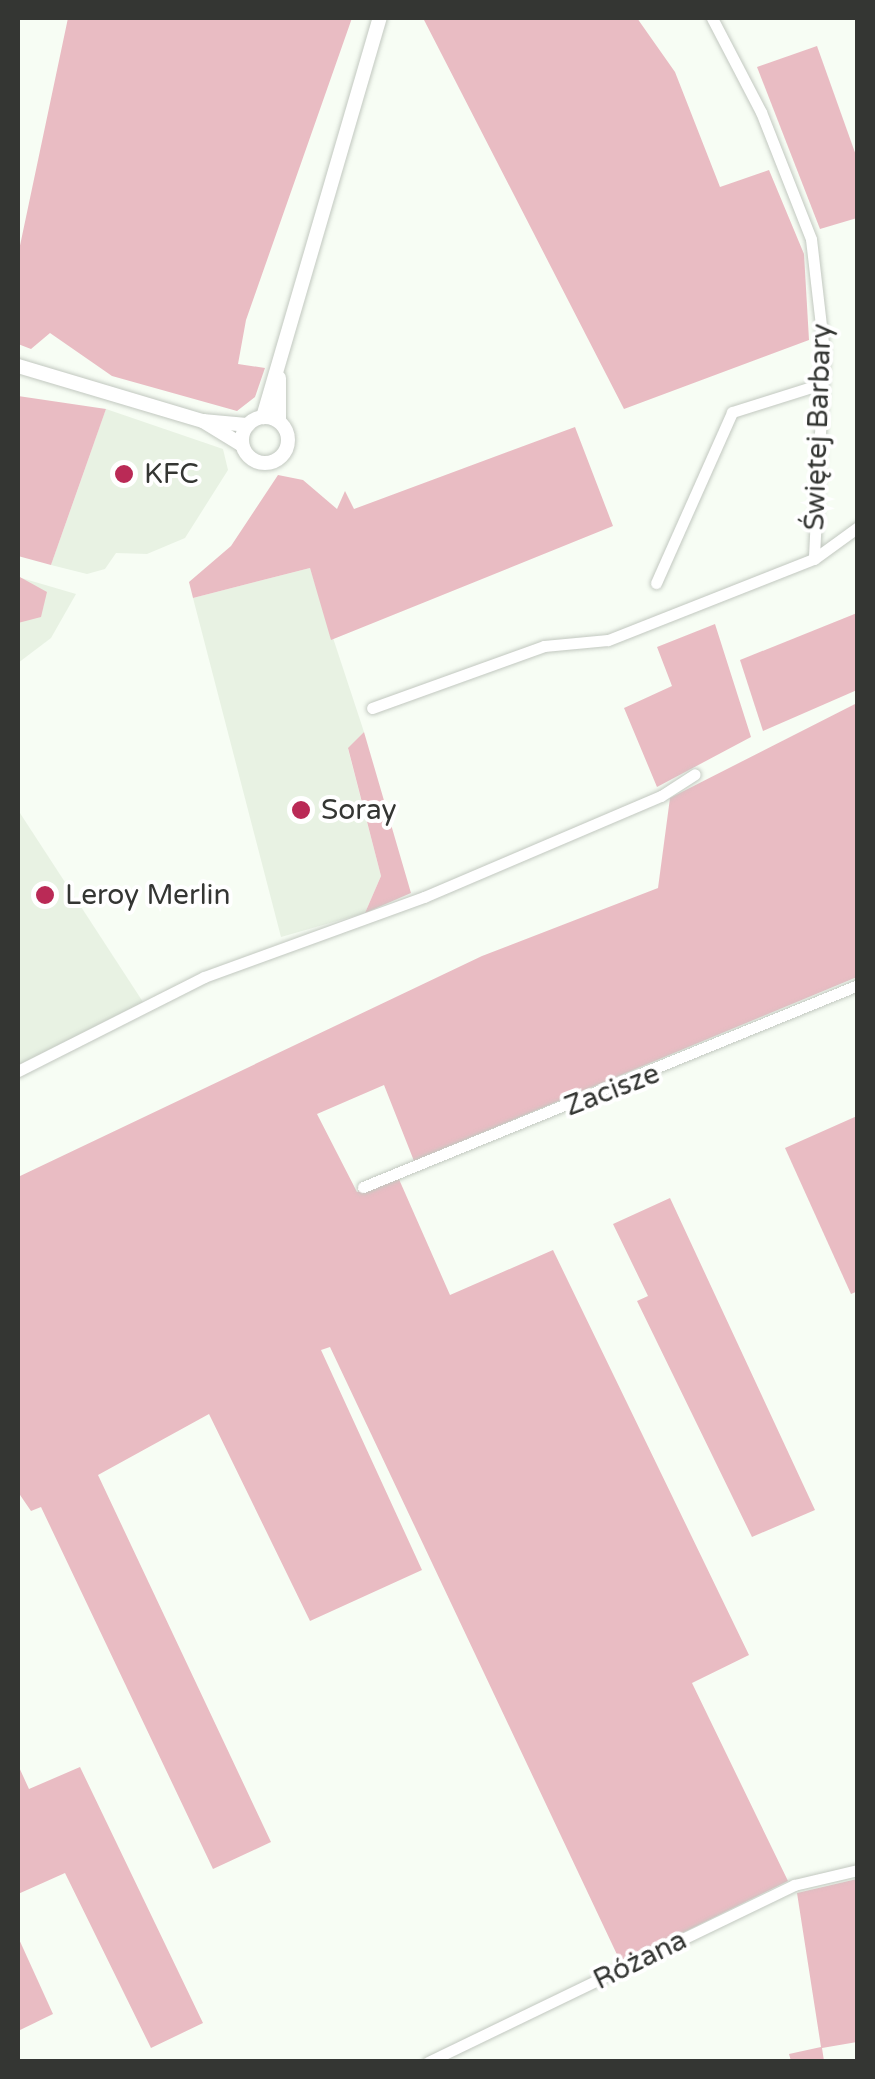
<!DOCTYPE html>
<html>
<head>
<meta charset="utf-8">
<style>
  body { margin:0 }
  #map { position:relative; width:875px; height:2079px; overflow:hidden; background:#f7fdf4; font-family:"Varela Round",sans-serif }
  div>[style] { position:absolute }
  .built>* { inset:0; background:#e8f2e3 }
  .green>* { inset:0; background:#e9bcc3 }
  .roads { filter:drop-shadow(0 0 2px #c2c8c0) drop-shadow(0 0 2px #c2c8c0) }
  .minor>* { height:11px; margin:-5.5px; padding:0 5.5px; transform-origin:5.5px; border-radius:5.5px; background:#fff }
  .tertiary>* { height:14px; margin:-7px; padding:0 7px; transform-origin:7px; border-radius:7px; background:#fff }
  .tertiary>.ring { margin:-7px; padding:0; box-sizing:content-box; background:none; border:14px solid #fff; border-radius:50% }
  .dots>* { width:28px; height:28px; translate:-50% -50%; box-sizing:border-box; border:5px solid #fff; border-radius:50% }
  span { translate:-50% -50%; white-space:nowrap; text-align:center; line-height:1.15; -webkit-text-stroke:8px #fff; paint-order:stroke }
  .street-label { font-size:28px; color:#343633 }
  .poi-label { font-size:28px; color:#343633 }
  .left { translate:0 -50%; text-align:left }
  .frame { position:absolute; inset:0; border:20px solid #343633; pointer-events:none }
</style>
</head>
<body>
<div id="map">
  <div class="built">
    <i style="clip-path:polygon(106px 409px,223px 449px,228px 470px,185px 538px,147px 554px,116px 553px,105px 569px,87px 574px,51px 565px)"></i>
    <i style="clip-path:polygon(310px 568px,364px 732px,348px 749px,381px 876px,365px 913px,281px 937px,193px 598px)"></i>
    <i style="clip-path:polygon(18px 577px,76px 594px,51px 638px,18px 663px)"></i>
    <i style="clip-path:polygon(18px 810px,143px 1002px,18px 1065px)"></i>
  </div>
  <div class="green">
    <i style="clip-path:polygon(68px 18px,352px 18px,246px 320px,238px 364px,265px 368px,255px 397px,237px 411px,112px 376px,50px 333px,31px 349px,18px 344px,18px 255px)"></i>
    <i style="clip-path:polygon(423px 18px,637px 18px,675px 72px,720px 187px,769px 170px,804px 254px,809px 340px,624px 409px)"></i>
    <i style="clip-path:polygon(817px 46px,858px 161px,857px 218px,820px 229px,757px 67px)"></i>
    <i style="clip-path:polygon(18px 396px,106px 409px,51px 565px,18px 556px)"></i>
    <i style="clip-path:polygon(575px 427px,613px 526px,331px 640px,310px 568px,193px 598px,189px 582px,231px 546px,278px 475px,303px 480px,337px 509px,345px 491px,354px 509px)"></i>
    <i style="clip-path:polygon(18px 576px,47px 592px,41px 617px,18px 623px)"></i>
    <i style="clip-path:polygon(857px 613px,857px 690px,763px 731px,740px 660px)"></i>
    <i style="clip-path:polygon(715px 624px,751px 737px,657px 787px,624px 708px,672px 686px,657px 647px)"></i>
    <i style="clip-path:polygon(857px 703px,857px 977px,414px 1161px,384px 1085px,317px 1114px,357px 1192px,398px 1177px,450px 1295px,553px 1250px,749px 1655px,692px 1683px,788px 1881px,621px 1963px,330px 1347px,321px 1350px,422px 1570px,310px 1621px,209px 1414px,98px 1475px,271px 1842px,213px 1869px,41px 1507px,31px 1511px,18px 1492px,18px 1177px,482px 956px,658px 888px,670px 798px)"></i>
    <i style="clip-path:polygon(364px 732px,411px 893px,365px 913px,381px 876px,348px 748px)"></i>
    <i style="clip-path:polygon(857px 1116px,858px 1291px,851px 1294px,785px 1148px)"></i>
    <i style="clip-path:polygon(670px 1198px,815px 1510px,752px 1537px,637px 1301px,648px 1296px,613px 1224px)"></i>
    <i style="clip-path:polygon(18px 1765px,29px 1789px,80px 1767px,203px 2023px,151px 2048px,65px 1873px,18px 1894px)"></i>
    <i style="clip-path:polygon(857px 1879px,857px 2042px,822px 2048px,824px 2061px,791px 2061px,789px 2054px,821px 2047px,797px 1893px)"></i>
    <i style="clip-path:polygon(18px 1937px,53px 2014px,18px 2031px)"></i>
  </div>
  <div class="roads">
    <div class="minor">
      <i style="left:712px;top:18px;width:106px;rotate:62.5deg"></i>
      <i style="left:761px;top:112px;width:136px;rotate:68.5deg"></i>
      <i style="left:811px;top:239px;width:114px;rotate:83.4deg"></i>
      <i style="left:824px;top:352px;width:207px;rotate:92.8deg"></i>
      <i style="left:814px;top:559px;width:54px;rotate:-36deg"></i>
      <i style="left:656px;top:583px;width:187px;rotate:-66deg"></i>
      <i style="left:732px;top:412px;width:93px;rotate:-17.5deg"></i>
      <i style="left:372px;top:708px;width:183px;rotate:-19.8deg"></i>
      <i style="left:544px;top:646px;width:64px;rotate:-5.4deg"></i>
      <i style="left:608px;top:640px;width:221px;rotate:-21.5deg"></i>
      <i style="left:18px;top:1071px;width:208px;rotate:-26.8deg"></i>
      <i style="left:204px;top:977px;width:234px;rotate:-20deg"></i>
      <i style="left:424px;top:897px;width:258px;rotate:-23.1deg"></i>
      <i style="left:661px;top:796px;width:40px;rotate:-32.9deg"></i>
      <i style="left:363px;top:1187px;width:535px;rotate:-22.2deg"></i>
      <i style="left:428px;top:2062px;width:407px;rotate:-25.8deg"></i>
      <i style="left:794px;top:1885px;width:66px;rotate:-13.2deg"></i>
    </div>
    <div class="tertiary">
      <i style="left:18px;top:366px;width:193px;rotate:16.6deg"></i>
      <i style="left:203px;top:421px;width:46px;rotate:31.6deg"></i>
      <i style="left:279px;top:378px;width:43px;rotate:90deg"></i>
      <i class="ring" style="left:242px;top:417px;width:32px;height:32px"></i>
      <i style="left:263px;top:417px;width:416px;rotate:-73.7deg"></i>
      <i style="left:204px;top:421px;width:44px;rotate:5.2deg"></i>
    </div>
  </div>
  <div class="dots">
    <i style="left:124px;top:474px;background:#ba2a56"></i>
    <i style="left:301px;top:810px;background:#ba2a56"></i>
    <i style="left:45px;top:895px;background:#ba2a56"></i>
  </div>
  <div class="street-label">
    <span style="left:818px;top:427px;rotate:-88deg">Świętej Barbary</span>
    <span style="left:612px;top:1090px;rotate:-21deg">Zacisze</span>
    <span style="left:640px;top:1960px;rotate:-26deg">Różana</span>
  </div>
  <div class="poi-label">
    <span class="left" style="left:144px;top:474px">KFC</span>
    <span class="left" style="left:321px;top:810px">Soray</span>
    <span class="left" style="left:65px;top:895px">Leroy Merlin</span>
  </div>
  <div class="frame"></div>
</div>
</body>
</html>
